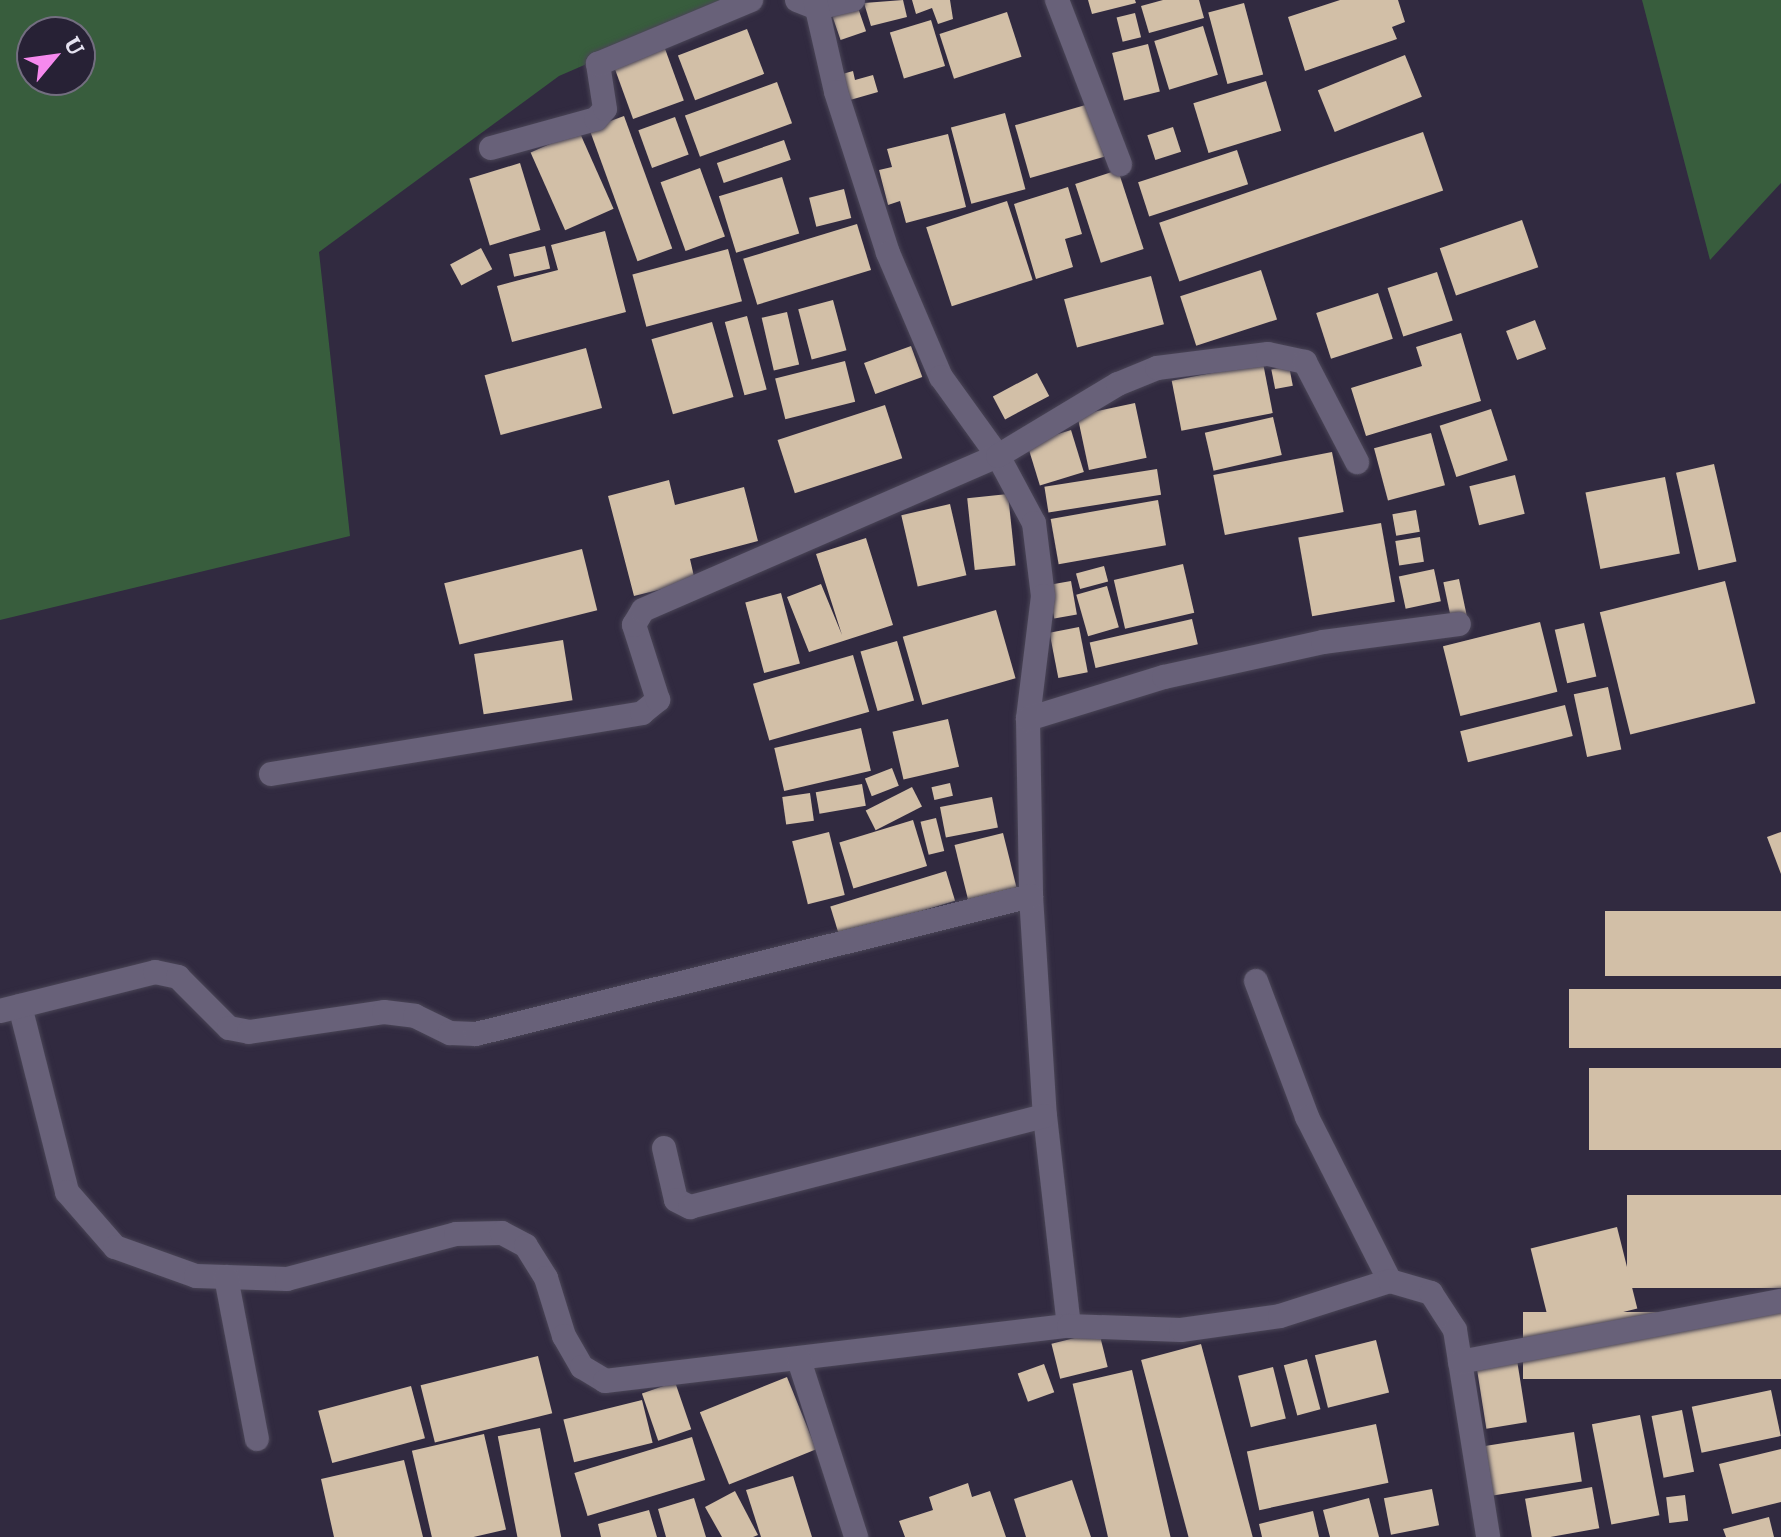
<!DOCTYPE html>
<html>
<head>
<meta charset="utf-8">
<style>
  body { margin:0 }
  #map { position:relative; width:1781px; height:1537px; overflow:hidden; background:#312a40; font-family:Literata,serif }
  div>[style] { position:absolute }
  .green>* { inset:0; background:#385d3d }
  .building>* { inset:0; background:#d2bfa7; transform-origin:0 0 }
  .roads { filter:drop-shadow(0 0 2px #4a4556) drop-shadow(0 0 2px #4a4556) }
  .street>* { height:24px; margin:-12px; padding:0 12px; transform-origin:12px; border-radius:12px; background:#686179 }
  span { translate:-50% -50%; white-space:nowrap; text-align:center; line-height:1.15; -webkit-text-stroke:8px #272135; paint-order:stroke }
  .north { position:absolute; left:16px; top:16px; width:80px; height:80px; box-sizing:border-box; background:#272135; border:2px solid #736e80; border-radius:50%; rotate:61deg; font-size:22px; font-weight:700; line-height:32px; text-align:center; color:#e5e2f0 }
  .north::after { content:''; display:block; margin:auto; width:28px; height:36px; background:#f689ee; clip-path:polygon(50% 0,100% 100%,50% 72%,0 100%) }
</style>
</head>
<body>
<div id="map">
  <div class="green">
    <i style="clip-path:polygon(evenodd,0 0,734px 0,559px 76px,319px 252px,350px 536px,0 620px,0 0,32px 32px,80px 32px,80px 80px,32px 80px,32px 32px)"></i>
    <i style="clip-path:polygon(1642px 0,1781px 0,1781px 183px,1710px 260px)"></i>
  </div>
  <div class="building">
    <i style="clip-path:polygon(903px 0,907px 17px,871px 26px,864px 3px)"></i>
    <i style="clip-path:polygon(912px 0,950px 0,953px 19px,938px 24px,932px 8px,916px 14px)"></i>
    <i style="clip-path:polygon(1088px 0,1135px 0,1136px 3px,1092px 14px)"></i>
    <i style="clip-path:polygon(1163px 0,1199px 0,1204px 18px,1149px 33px,1141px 6px)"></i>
    <i style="clip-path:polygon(1340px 0,1398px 0,1405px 22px,1392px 27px,1397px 39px,1305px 71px,1288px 17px)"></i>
    <i style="left:856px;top:2px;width:31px;height:27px;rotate:71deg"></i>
    <i style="left:1244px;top:3px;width:74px;height:37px;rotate:75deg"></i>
    <i style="left:1007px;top:12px;width:47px;height:71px;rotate:72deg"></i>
    <i style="left:1135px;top:13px;width:25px;height:19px;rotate:76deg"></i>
    <i style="left:931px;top:20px;width:48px;height:43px;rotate:73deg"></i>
    <i style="left:1203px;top:26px;width:51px;height:51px;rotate:73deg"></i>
    <i style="left:747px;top:29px;width:48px;height:74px;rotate:69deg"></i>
    <i style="left:1148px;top:44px;width:49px;height:37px;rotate:76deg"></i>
    <i style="left:664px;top:46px;width:58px;height:54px;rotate:70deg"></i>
    <i style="left:1405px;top:55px;width:45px;height:94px;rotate:68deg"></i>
    <i style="clip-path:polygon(853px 71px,855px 80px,873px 75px,878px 92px,843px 102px,839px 75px)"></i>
    <i style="left:1266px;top:81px;width:52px;height:76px;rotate:73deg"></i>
    <i style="left:777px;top:82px;width:44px;height:98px;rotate:70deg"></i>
    <i style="left:1089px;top:104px;width:55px;height:77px;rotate:74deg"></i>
    <i style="left:1005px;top:113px;width:79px;height:56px;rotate:75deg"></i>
    <i style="left:624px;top:116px;width:141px;height:37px;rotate:70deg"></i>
    <i style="left:675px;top:117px;width:40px;height:39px;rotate:70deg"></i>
    <i style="left:1173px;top:127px;width:26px;height:27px;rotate:72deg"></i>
    <i style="left:579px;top:131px;width:85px;height:53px;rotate:66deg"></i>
    <i style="left:1423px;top:132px;width:62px;height:279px;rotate:71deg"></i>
    <i style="clip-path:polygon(948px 134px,966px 207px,906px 223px,900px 201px,888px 205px,879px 170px,892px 167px,887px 149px)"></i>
    <i style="left:784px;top:140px;width:21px;height:71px;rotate:71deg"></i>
    <i style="left:1237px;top:150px;width:36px;height:104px;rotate:72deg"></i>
    <i style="left:520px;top:163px;width:70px;height:53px;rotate:73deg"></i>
    <i style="left:700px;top:168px;width:73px;height:42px;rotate:70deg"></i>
    <i style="left:1118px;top:170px;width:83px;height:45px;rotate:72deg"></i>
    <i style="left:782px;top:177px;width:59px;height:66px;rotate:73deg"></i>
    <i style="clip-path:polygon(1068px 187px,1082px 234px,1065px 239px,1073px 267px,1036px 279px,1014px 204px)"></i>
    <i style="left:844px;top:189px;width:30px;height:36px;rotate:76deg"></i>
    <i style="left:1007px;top:201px;width:83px;height:85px;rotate:72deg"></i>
    <i style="left:1522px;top:220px;width:50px;height:87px;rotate:71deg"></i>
    <i style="left:857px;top:224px;width:48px;height:119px;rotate:73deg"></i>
    <i style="clip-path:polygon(605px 231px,626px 312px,512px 342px,497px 286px,558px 270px,551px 245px)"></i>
    <i style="left:545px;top:246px;width:23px;height:37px;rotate:77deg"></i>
    <i style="left:481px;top:248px;width:24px;height:35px;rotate:62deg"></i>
    <i style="left:728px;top:249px;width:54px;height:99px;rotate:75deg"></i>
    <i style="left:1261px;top:270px;width:52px;height:85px;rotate:72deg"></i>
    <i style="left:1437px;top:272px;width:51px;height:52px;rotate:72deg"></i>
    <i style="left:1151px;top:276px;width:50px;height:90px;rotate:75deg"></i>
    <i style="left:1378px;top:293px;width:48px;height:65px;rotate:72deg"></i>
    <i style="left:833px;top:300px;width:52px;height:36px;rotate:75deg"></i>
    <i style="left:787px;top:312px;width:54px;height:26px;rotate:77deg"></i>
    <i style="left:747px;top:316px;width:76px;height:23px;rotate:75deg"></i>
    <i style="left:1535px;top:320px;width:31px;height:31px;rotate:69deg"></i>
    <i style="left:712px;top:322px;width:78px;height:63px;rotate:74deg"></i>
    <i style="clip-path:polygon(1461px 333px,1481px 401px,1366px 436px,1351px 388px,1422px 366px,1416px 347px)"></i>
    <i style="left:911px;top:346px;width:33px;height:50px;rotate:70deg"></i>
    <i style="left:586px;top:348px;width:62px;height:105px;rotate:75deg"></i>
    <i style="left:845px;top:361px;width:42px;height:72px;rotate:76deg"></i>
    <i style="left:1263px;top:363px;width:51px;height:93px;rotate:79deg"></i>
    <i style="left:1289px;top:366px;width:20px;height:18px;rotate:79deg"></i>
    <i style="left:1037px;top:373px;width:26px;height:50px;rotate:62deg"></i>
    <i style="left:1135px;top:403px;width:56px;height:59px;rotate:78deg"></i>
    <i style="left:885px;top:405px;width:56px;height:113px;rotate:72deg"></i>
    <i style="left:1491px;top:409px;width:54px;height:54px;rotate:72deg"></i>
    <i style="left:1273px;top:417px;width:39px;height:70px;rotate:77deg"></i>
    <i style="left:1071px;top:430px;width:44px;height:46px;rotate:73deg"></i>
    <i style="left:1431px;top:433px;width:54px;height:59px;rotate:75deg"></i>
    <i style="left:1332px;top:452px;width:61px;height:121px;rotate:79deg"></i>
    <i style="left:1714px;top:464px;width:100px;height:39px;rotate:77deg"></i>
    <i style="left:1157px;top:469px;width:26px;height:114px;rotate:81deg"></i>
    <i style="left:1515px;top:475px;width:40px;height:47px;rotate:76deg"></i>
    <i style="left:1665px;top:477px;width:78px;height:81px;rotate:79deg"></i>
    <i style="clip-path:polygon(669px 480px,675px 505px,744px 487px,758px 541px,690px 559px,695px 581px,634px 596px,608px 496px)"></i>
    <i style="left:1008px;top:494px;width:72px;height:41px;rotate:84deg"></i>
    <i style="left:1158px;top:500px;width:46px;height:109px;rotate:80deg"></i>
    <i style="left:950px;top:504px;width:73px;height:50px;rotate:77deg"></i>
    <i style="left:1416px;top:510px;width:22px;height:24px;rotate:80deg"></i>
    <i style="left:1381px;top:523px;width:80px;height:84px;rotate:80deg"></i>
    <i style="left:1420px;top:537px;width:25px;height:25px;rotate:81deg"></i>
    <i style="clip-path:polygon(866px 538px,893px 625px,809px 652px,787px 597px,821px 584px,842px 635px,816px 554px)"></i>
    <i style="left:582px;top:549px;width:63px;height:142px;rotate:76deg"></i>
    <i style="left:1183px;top:564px;width:50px;height:71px;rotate:77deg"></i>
    <i style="left:1104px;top:566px;width:16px;height:29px;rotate:75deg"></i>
    <i style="left:1434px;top:569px;width:33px;height:36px;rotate:78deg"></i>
    <i style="left:1459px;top:579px;width:40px;height:16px;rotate:78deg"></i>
    <i style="left:1071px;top:581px;width:34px;height:23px;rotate:80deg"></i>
    <i style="left:1725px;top:581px;width:126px;height:129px;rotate:76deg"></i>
    <i style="left:1107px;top:586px;width:43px;height:32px;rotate:74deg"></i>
    <i style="left:781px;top:593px;width:73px;height:37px;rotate:75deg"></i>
    <i style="left:996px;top:610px;width:71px;height:97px;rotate:74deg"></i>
    <i style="left:1192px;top:619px;width:26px;height:105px;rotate:77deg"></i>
    <i style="left:1540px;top:622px;width:72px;height:100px;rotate:76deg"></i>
    <i style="left:1584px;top:623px;width:55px;height:30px;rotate:77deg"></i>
    <i style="left:1079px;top:627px;width:46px;height:30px;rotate:79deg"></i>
    <i style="left:563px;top:640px;width:61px;height:90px;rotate:81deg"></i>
    <i style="left:897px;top:641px;width:62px;height:38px;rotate:74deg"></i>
    <i style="left:853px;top:655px;width:59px;height:104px;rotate:74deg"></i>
    <i style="left:1608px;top:687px;width:64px;height:35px;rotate:78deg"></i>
    <i style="left:1565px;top:705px;width:32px;height:108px;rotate:76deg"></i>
    <i style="left:948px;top:719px;width:49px;height:57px;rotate:77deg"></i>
    <i style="left:861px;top:728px;width:44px;height:89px;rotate:77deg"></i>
    <i style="left:892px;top:768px;width:19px;height:29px;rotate:69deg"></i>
    <i style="left:950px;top:783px;width:13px;height:19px;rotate:77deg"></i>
    <i style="left:862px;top:784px;width:22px;height:47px;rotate:80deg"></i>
    <i style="left:912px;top:787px;width:22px;height:52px;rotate:63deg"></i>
    <i style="left:810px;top:793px;width:28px;height:28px;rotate:82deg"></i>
    <i style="left:992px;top:797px;width:31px;height:53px;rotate:79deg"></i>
    <i style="left:936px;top:818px;width:34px;height:16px;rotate:76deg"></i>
    <i style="left:913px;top:820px;width:48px;height:77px;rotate:73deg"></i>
    <i style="left:829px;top:832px;width:65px;height:38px;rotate:76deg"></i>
    <i style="clip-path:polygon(1781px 832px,1781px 874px,1767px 837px)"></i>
    <i style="left:1003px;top:833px;width:64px;height:50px;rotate:76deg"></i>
    <i style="left:946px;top:871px;width:31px;height:121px;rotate:73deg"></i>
    <i style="left:1781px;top:911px;width:65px;height:176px;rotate:90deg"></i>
    <i style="left:1781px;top:989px;width:59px;height:212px;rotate:90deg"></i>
    <i style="left:1781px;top:1068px;width:82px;height:192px;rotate:90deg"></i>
    <i style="left:1781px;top:1195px;width:93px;height:154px;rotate:90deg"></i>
    <i style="left:1617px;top:1227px;width:84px;height:89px;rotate:76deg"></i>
    <i style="left:1781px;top:1312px;width:67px;height:258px;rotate:90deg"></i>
    <i style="left:1099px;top:1332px;width:36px;height:49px;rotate:76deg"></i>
    <i style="left:1376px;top:1340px;width:54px;height:63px;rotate:76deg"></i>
    <i style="left:1201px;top:1344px;width:200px;height:62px;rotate:75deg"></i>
    <i style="left:538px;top:1356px;width:59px;height:121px;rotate:76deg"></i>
    <i style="left:1307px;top:1359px;width:52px;height:24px;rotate:75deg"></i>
    <i style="left:1517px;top:1360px;width:63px;height:41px;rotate:81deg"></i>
    <i style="left:1044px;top:1364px;width:30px;height:28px;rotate:70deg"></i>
    <i style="left:1273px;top:1367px;width:53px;height:36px;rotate:76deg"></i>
    <i style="left:1132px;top:1370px;width:172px;height:61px;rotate:77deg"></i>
    <i style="left:787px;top:1377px;width:78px;height:94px;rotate:68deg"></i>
    <i style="left:675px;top:1382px;width:50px;height:35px;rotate:71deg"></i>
    <i style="left:411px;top:1386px;width:54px;height:96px;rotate:75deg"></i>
    <i style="left:1771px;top:1390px;width:47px;height:81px;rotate:78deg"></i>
    <i style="left:642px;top:1400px;width:44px;height:81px;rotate:76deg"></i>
    <i style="left:1682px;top:1410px;width:63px;height:31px;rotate:79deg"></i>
    <i style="left:1640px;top:1415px;width:102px;height:49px;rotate:79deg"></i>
    <i style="left:1376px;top:1424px;width:60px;height:132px;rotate:78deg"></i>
    <i style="left:540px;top:1428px;width:111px;height:43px;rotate:79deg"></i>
    <i style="left:1574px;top:1432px;width:50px;height:90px;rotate:81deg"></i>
    <i style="left:484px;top:1434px;width:98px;height:74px;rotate:77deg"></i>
    <i style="left:692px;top:1437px;width:45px;height:123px;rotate:73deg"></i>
    <i style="clip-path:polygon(1781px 1449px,1781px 1502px,1732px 1514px,1719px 1464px)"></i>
    <i style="clip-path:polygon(404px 1460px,423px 1537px,334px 1537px,321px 1479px)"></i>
    <i style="clip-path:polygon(793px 1476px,812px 1537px,761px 1537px,746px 1490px)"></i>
    <i style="clip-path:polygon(1072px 1480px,1091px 1537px,1026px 1537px,1014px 1499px)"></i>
    <i style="clip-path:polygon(968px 1483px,972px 1497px,990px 1491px,1006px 1537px,905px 1537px,899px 1521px,933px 1510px,929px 1497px)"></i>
    <i style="left:1592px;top:1487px;width:42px;height:68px;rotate:80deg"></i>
    <i style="left:1432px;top:1489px;width:37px;height:49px;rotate:79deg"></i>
    <i style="clip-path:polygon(735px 1491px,758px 1535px,753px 1537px,722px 1537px,705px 1507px)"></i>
    <i style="left:1685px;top:1495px;width:26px;height:19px;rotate:83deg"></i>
    <i style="clip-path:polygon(694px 1498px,706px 1537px,666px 1537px,658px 1509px)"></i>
    <i style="clip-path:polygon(1369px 1498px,1379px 1537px,1330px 1537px,1323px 1510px)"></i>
    <i style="clip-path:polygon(649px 1510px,657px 1537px,601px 1537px,598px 1524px)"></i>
    <i style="clip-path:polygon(1313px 1511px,1319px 1537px,1262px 1537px,1259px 1524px)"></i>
    <i style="clip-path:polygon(1769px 1517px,1774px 1537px,1726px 1537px,1723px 1529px)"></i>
  </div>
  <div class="roads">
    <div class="street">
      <i style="left:797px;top:0;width:22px;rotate:22deg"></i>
      <i style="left:817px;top:8px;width:37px;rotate:-13deg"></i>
      <i style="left:815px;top:0;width:94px;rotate:77.1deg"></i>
      <i style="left:836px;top:92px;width:169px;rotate:72.1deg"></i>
      <i style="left:888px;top:253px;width:135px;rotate:66.9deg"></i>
      <i style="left:941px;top:377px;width:97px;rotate:54.2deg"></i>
      <i style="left:998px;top:456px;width:76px;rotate:61.8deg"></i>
      <i style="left:1034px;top:523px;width:74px;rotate:83deg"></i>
      <i style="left:1043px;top:596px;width:124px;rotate:97deg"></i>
      <i style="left:1028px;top:719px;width:177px;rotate:89deg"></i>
      <i style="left:1031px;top:896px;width:220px;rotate:86.4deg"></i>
      <i style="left:1045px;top:1116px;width:211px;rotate:83.5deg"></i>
      <i style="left:1057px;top:0;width:176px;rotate:69deg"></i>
      <i style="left:491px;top:148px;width:109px;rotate:-15.4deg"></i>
      <i style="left:596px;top:119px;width:13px;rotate:-48deg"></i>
      <i style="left:605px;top:109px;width:46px;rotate:-98.8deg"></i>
      <i style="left:598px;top:64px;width:166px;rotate:-22.7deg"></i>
      <i style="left:1028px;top:719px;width:142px;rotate:-17.2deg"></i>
      <i style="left:1164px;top:677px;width:163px;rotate:-12.4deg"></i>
      <i style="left:1323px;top:642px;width:137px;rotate:-7.5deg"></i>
      <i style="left:271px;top:774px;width:376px;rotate:-9.3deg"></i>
      <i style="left:642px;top:713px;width:21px;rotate:-39deg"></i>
      <i style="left:658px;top:700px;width:79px;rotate:-107.7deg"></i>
      <i style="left:634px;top:625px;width:17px;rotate:-59deg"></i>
      <i style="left:643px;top:610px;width:387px;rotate:-23.5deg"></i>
      <i style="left:998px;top:456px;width:140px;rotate:-31deg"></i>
      <i style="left:1118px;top:384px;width:42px;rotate:-22.3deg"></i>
      <i style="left:1157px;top:368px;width:112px;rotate:-7.2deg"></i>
      <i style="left:1268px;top:354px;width:38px;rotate:12deg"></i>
      <i style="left:1305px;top:362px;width:113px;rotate:62.5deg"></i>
      <i style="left:1256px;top:981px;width:145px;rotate:69.4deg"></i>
      <i style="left:1307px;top:1117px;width:184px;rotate:63.2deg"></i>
      <i style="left:20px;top:1006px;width:192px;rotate:75.8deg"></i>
      <i style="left:67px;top:1192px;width:73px;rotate:48.9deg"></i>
      <i style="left:115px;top:1247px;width:86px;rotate:19.7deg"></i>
      <i style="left:196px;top:1276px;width:91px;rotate:1.9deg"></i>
      <i style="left:287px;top:1279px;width:175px;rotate:-14.9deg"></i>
      <i style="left:456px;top:1234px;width:46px;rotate:-1.2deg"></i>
      <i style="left:502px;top:1233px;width:27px;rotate:28deg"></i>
      <i style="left:526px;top:1246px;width:38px;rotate:58deg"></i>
      <i style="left:546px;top:1278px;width:61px;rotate:72.8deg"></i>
      <i style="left:564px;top:1336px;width:36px;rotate:60deg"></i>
      <i style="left:582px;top:1367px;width:27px;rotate:31deg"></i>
      <i style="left:605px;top:1381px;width:467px;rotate:-6.8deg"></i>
      <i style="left:1069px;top:1326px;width:112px;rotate:2deg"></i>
      <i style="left:1181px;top:1330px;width:100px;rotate:-8deg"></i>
      <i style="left:1280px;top:1316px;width:115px;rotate:-17.7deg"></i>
      <i style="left:1390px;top:1281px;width:43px;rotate:16.3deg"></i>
      <i style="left:1431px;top:1293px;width:44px;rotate:57deg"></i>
      <i style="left:1455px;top:1330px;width:210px;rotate:80.9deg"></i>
      <i style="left:0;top:1011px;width:160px;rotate:-14.1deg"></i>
      <i style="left:155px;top:972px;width:24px;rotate:12deg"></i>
      <i style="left:178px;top:977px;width:72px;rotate:45deg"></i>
      <i style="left:229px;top:1028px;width:20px;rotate:11deg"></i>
      <i style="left:249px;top:1032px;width:136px;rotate:-8.4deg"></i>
      <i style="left:384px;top:1012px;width:31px;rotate:7deg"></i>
      <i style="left:415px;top:1016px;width:39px;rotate:26deg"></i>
      <i style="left:450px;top:1033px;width:26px;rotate:2deg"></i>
      <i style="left:476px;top:1034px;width:572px;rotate:-13.96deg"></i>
      <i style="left:664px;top:1148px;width:53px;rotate:77deg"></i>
      <i style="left:676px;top:1200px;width:16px;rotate:27deg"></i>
      <i style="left:690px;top:1207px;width:366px;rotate:-14.4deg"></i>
      <i style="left:226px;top:1277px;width:165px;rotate:79.2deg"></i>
      <i style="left:799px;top:1360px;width:186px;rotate:72.1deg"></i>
      <i style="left:1460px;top:1362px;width:327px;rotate:-10.8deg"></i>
    </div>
  </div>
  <div class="north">U</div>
</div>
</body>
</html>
